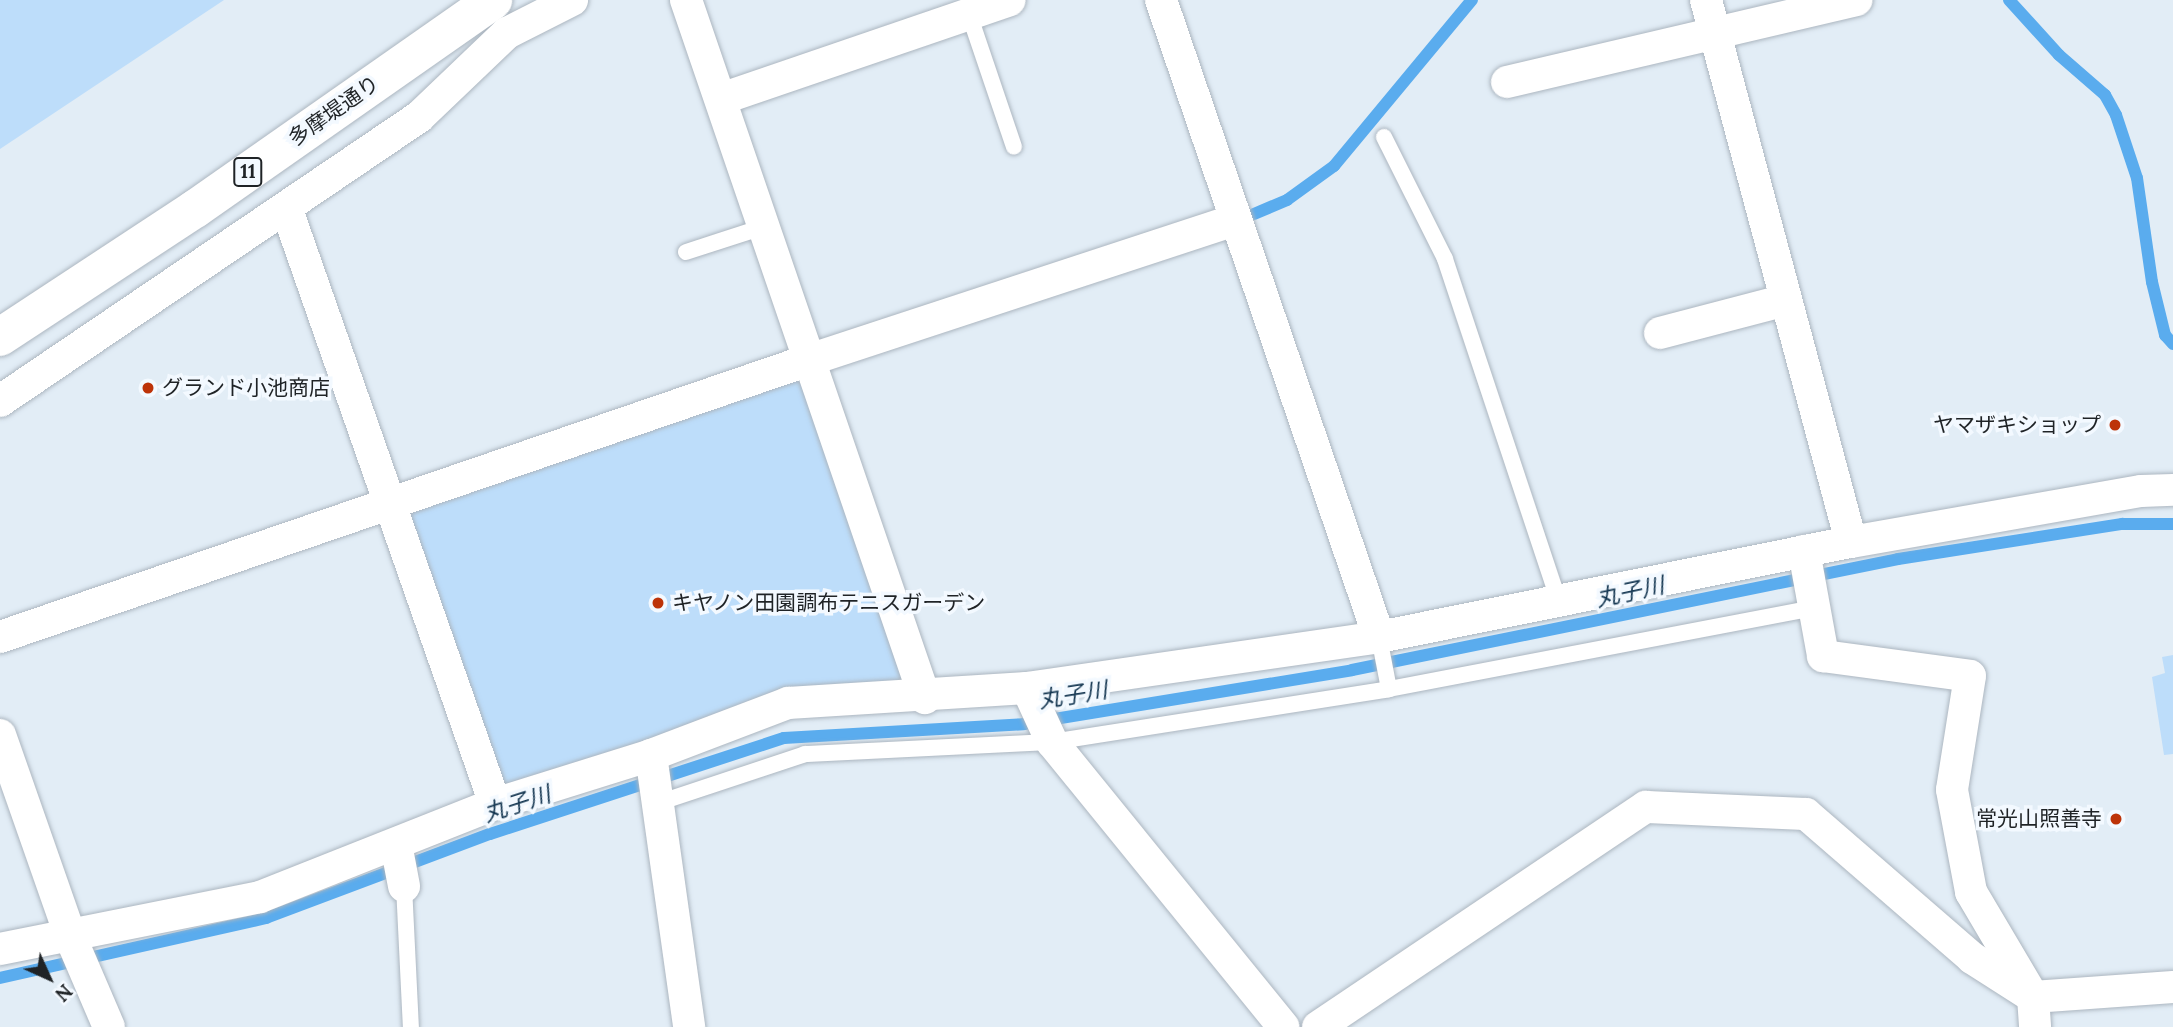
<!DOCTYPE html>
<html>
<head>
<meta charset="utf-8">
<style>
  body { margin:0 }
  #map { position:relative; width:2173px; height:1027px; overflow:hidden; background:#e2edf6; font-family:Lora,"Noto Sans JP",serif }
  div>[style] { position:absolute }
  .green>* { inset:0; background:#bdddfa }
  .stream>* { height:12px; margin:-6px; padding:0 6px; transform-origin:6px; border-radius:6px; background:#5aacee }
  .roads { filter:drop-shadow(0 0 2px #acb6c0) drop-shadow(0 0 2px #acb6c0) }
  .service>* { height:16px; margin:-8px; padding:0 8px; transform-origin:8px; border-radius:8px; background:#fff }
  .minor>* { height:32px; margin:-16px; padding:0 16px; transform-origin:16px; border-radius:16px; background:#fff }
  .primary>* { height:38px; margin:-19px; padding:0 19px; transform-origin:19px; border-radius:19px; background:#fff }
  .dots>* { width:19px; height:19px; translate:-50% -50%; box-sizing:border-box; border:4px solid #f3f9ff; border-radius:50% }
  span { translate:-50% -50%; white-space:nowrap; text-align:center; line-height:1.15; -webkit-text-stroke:7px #f3f9ff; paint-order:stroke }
  .shield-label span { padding:2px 5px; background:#f3f9ff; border:2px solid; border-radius:5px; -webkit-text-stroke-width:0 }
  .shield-label { font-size:19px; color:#1f2326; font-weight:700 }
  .street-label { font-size:21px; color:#1f2326 }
  .poi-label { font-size:21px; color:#1f2326 }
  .left { translate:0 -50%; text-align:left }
  .right { translate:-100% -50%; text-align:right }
  .water-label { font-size:23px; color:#143651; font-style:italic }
  .north { position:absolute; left:14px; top:943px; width:70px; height:70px; -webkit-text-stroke:5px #f3f9ff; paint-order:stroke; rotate:135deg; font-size:19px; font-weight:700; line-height:28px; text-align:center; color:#1f2326 }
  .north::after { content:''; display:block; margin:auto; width:24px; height:32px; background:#1f2326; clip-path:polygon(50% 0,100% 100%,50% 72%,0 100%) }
</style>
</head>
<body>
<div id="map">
  <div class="green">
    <i style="clip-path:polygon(0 0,224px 0,0 149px)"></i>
    <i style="clip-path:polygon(810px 370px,919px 691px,781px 695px,501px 796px,394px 516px)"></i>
    <i style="clip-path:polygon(2173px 655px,2173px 754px,2164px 755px,2152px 677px,2165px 673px,2162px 657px)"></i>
  </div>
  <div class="stream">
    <i style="left:2009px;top:0;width:74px;rotate:47.7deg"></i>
    <i style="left:2059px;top:55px;width:61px;rotate:41deg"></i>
    <i style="left:2105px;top:95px;width:23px;rotate:61deg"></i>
    <i style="left:2116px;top:115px;width:66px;rotate:71.6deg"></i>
    <i style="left:2137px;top:178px;width:105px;rotate:81.8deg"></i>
    <i style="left:2152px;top:282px;width:55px;rotate:76.2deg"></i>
    <i style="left:2165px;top:335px;width:12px;rotate:48deg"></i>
    <i style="left:1254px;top:214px;width:36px;rotate:-23deg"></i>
    <i style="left:1287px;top:200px;width:58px;rotate:-35.9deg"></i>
    <i style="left:1334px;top:166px;width:216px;rotate:-50.3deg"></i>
    <i style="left:0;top:978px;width:273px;rotate:-12.7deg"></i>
    <i style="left:266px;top:918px;width:239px;rotate:-20.6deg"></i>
    <i style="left:490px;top:834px;width:309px;rotate:-18.1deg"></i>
    <i style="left:784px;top:738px;width:240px;rotate:-3.3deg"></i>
    <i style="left:1024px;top:724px;width:332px;rotate:-9.3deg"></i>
    <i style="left:1352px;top:670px;width:557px;rotate:-11.49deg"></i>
    <i style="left:1898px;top:559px;width:227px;rotate:-8.9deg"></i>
    <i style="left:2122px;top:524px;width:51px"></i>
  </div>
  <div class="roads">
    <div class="service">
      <i style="left:969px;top:14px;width:140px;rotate:71.3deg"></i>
      <i style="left:1384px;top:137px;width:136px;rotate:63.4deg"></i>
      <i style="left:1445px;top:259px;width:360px;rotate:71.6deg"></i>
      <i style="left:686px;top:252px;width:84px;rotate:-18deg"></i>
      <i style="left:1379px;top:637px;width:53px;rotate:79.1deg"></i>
      <i style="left:658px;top:803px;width:155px;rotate:-18.4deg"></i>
      <i style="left:805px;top:754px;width:247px;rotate:-2.8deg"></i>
      <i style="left:1052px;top:742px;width:341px;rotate:-8.9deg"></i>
      <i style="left:1389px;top:689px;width:433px;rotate:-10.8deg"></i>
      <i style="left:404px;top:886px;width:141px;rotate:87.2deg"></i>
    </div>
    <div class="minor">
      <i style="left:686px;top:0;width:738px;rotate:71.1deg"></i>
      <i style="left:1161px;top:0;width:673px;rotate:71.11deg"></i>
      <i style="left:1706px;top:0;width:561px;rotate:75.02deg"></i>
      <i style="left:1507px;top:82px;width:359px;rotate:-13.2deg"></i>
      <i style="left:721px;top:99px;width:305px;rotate:-18.9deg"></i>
      <i style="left:287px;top:210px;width:629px;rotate:70.7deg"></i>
      <i style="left:1660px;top:333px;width:130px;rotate:-14.7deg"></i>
      <i style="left:0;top:401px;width:506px;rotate:-34.13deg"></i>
      <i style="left:419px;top:117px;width:122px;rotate:-43.7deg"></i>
      <i style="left:507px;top:33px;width:73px;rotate:-26.9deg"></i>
      <i style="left:1804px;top:551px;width:107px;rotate:79.7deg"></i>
      <i style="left:1823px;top:656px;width:148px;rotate:7.7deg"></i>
      <i style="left:1970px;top:676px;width:115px;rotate:99deg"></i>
      <i style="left:1952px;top:790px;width:104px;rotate:79.4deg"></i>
      <i style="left:1971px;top:892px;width:122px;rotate:59.4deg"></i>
      <i style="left:2033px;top:997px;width:30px;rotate:86deg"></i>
      <i style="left:0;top:637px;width:858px;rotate:-18.9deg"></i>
      <i style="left:812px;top:359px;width:444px;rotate:-18.2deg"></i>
      <i style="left:1027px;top:688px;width:60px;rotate:65.2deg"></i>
      <i style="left:1052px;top:742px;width:367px;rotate:50.9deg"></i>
      <i style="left:0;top:735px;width:220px;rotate:70.7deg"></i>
      <i style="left:73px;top:943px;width:91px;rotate:66.8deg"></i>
      <i style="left:651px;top:755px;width:275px;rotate:82deg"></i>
      <i style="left:396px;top:844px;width:43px;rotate:79.2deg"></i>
      <i style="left:0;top:949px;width:265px;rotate:-11.3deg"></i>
      <i style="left:260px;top:897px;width:253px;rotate:-21.6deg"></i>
      <i style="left:495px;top:804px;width:164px;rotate:-17.4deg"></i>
      <i style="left:651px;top:755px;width:147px;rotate:-20.8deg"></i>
      <i style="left:788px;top:703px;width:239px;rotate:-3.6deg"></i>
      <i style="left:1027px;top:688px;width:356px;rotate:-8.2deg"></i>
      <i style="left:1379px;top:637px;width:481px;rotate:-11.4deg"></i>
      <i style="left:1851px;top:542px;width:294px;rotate:-10deg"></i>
      <i style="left:2141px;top:491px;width:32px;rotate:-2deg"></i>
      <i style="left:1318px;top:1027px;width:395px;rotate:-33.9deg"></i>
      <i style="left:1646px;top:807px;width:160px;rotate:2.5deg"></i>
      <i style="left:1806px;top:814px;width:220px;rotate:40.9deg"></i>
      <i style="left:1972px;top:958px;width:72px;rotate:32.6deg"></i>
      <i style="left:2033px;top:997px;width:140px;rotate:-4.1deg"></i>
    </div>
    <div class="primary">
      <i style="left:0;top:337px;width:233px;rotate:-33.3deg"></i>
      <i style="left:195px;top:209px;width:364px;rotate:-35deg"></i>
    </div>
  </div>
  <div class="dots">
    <i style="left:148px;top:388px;background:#bd3308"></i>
    <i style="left:2115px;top:425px;background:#bd3308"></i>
    <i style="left:658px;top:603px;background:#bd3308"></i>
    <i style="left:2116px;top:819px;background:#bd3308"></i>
  </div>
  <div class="shield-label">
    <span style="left:248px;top:172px">11</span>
  </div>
  <div class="street-label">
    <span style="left:334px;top:111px;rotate:-35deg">多摩堤通り</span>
  </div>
  <div class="poi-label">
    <span class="left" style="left:162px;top:388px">グランド小池商店</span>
    <span class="right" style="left:2101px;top:425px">ヤマザキショップ</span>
    <span class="left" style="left:672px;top:603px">キヤノン田園調布テニスガーデン</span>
    <span class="right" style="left:2102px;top:819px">常光山照善寺</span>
  </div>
  <div class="water-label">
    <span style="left:1630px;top:592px;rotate:-12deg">丸子川</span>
    <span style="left:1073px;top:695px;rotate:-9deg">丸子川</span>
    <span style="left:517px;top:804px;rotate:-18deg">丸子川</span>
  </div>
  <div class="north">N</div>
</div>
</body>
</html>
